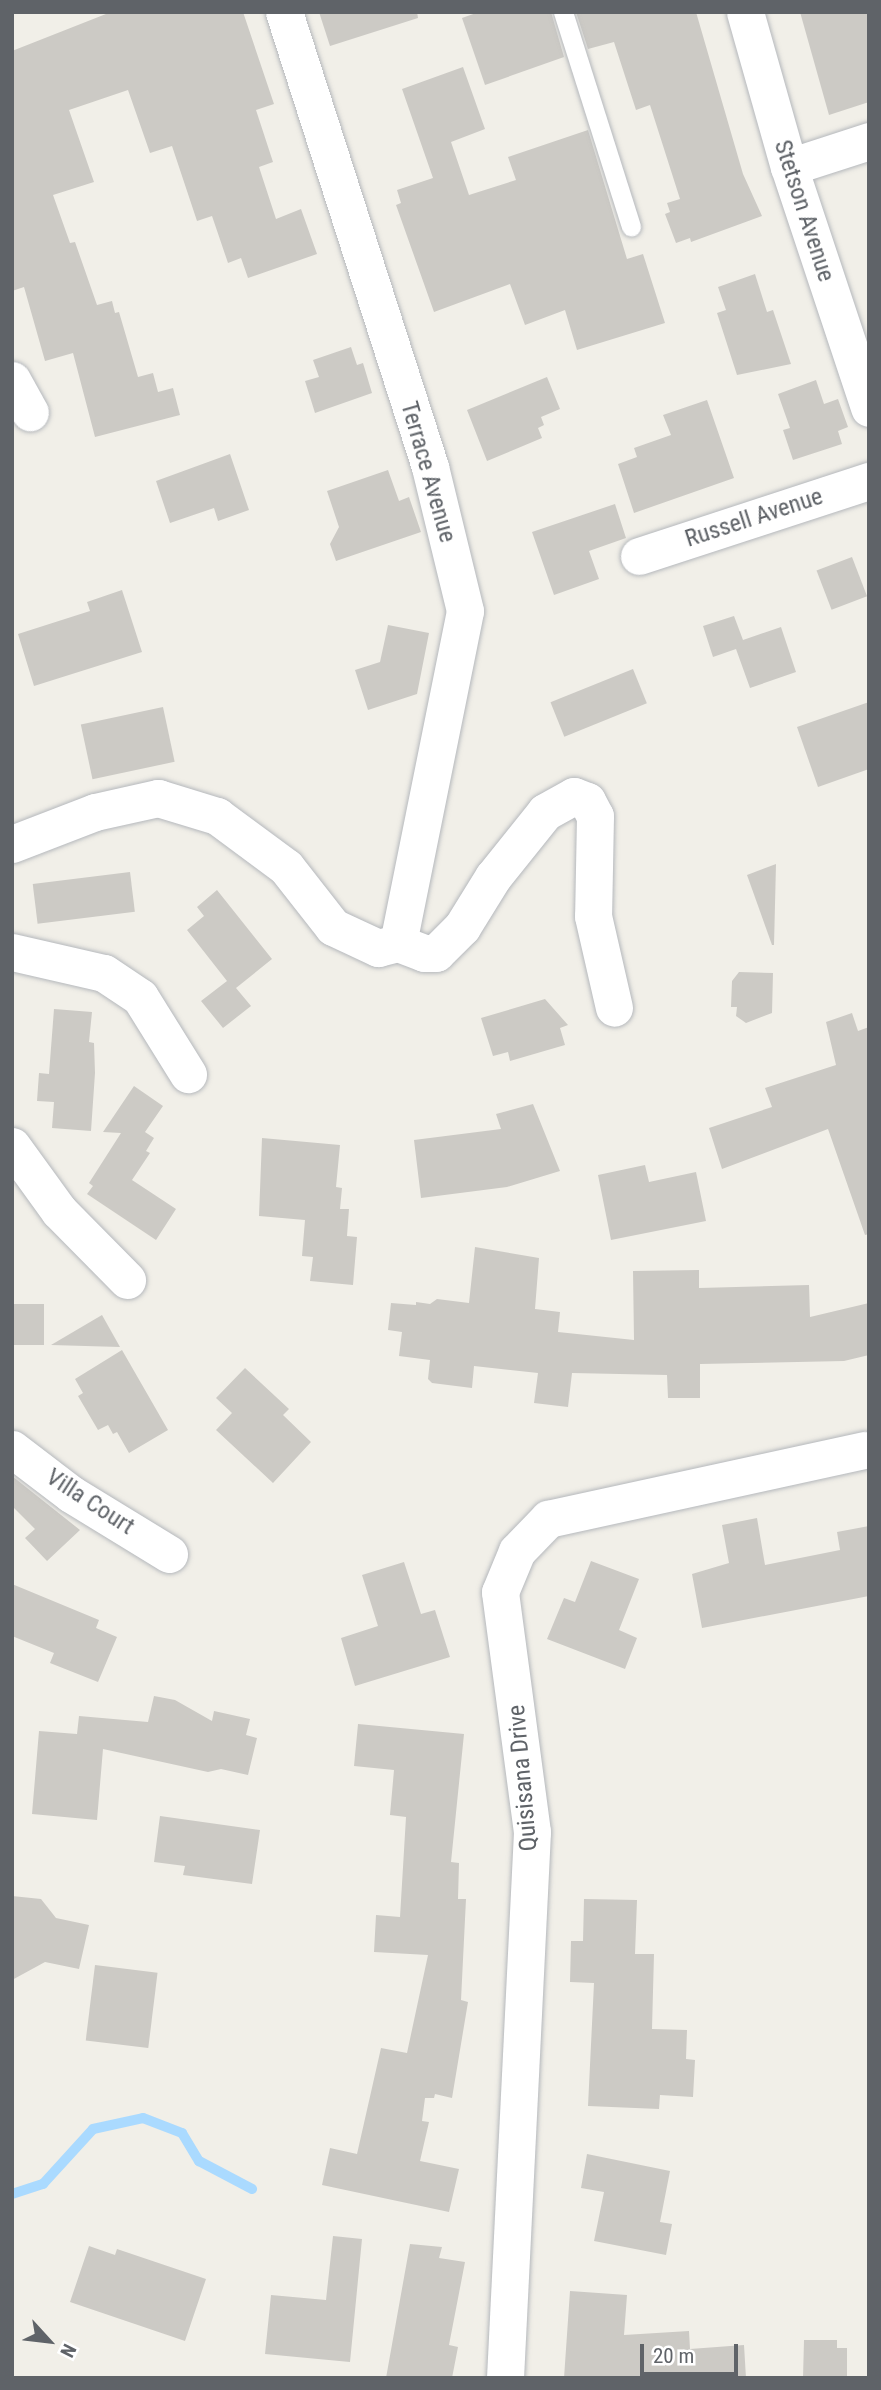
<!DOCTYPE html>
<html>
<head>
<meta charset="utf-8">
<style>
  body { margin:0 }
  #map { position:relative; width:881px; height:2390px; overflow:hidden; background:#f1efe8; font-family:"Roboto Condensed",sans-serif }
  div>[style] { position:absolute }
  .stream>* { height:10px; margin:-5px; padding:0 5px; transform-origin:5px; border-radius:5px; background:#aadaff }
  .building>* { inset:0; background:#cccac5; transform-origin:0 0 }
  .roads { filter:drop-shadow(0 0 2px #b5b8bc) drop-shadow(0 0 2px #b5b8bc) }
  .service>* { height:19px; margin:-9.5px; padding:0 9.5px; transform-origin:9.5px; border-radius:9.5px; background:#fff }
  .minor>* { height:37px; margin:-18.5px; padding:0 18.5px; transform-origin:18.5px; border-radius:18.5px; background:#fff }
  span { translate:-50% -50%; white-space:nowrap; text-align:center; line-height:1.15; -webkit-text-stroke:5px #fff; paint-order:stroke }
  .street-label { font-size:24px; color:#5f6368 }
  .frame { position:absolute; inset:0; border:14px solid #5f6368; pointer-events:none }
  .north { position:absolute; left:14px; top:2306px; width:70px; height:70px; -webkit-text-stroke:5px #fff; paint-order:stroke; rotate:117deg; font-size:19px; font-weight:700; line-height:28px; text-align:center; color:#5f6368 }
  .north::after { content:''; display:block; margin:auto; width:24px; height:32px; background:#5f6368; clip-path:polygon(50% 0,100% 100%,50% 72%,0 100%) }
  .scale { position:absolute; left:640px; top:2344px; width:98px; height:32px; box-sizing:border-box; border:4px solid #5f6368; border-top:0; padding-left:9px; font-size:21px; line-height:24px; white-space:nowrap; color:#5f6368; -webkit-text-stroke:5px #fff; paint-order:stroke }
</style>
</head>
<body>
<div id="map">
  <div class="stream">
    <i style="left:12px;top:2194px;width:33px;rotate:-18deg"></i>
    <i style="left:43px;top:2184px;width:74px;rotate:-47.7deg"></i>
    <i style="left:93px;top:2129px;width:51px;rotate:-12.4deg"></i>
    <i style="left:143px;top:2118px;width:42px;rotate:21deg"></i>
    <i style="left:182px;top:2133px;width:33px;rotate:59deg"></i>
    <i style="left:199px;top:2161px;width:60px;rotate:27.8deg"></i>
  </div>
  <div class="building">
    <i style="clip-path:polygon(111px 12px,243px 12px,274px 104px,256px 110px,273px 162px,259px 167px,276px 219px,301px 209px,317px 254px,248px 278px,241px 258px,228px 263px,212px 216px,197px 221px,172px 146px,150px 153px,128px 90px,69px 110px,94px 182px,53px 195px,70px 243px,75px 242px,97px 305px,112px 301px,115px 313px,119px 312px,138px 377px,153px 373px,158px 392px,173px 388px,180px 415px,95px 437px,73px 353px,45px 361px,24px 287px,12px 291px,12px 51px)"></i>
    <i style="clip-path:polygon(319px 12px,417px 12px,418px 18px,330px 46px)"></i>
    <i style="clip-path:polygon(479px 12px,551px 12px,564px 57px,485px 85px,462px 18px)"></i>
    <i style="clip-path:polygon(576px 12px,696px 12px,743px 174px,762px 216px,691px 242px,690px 238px,676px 243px,665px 214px,670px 212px,667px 203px,680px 199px,650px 105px,636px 110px,614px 42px,588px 49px)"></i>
    <i style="clip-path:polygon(800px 12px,869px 12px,869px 102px,829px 115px)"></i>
    <i style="clip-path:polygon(463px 67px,485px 129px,451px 142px,469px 195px,516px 180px,508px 157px,588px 130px,627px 259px,643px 254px,665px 323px,577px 350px,565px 310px,525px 325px,510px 284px,434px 312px,396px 205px,401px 203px,397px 190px,433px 178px,402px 89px)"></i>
    <i style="clip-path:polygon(755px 274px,767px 312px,773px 310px,791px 364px,737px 375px,717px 313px,726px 310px,718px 287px)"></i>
    <i style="clip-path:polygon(351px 347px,357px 365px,363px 363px,372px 393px,315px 413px,305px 381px,319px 377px,313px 360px)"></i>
    <i style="clip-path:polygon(547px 377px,560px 409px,541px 417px,544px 425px,538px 428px,542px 438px,487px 461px,467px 410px)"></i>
    <i style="clip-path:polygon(816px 380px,824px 404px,838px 399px,848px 427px,838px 431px,842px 444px,793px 460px,783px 430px,790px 428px,778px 394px)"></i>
    <i style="clip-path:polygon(707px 400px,734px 478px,634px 513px,618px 464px,637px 457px,634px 448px,671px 435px,663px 415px)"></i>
    <i style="clip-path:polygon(230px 454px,249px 510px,218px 521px,214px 508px,170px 523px,156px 481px)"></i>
    <i style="clip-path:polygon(388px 470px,399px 501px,409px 497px,421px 532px,336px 561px,330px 544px,339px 527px,327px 491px)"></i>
    <i style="clip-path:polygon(615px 504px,626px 538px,589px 551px,599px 579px,554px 595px,532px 532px)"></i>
    <i style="left:852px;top:557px;width:42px;height:38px;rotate:69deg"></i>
    <i style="clip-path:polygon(122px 590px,142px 652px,34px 686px,18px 634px,90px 611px,87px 602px)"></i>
    <i style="clip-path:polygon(734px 616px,743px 640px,781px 627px,796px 672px,750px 688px,736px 649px,713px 657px,703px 626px)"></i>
    <i style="clip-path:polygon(388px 625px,429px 633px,417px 694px,368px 710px,355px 670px,380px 662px)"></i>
    <i style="left:633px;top:669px;width:37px;height:89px;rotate:68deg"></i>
    <i style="clip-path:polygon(869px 702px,869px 769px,818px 787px,797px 727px)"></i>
    <i style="left:163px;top:707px;width:56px;height:84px;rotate:78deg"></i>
    <i style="clip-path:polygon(776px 864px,774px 945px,772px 945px,747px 875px)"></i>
    <i style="left:130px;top:872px;width:40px;height:98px;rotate:83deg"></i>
    <i style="clip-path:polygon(217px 890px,272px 959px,236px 988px,251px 1006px,223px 1028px,201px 1001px,227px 981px,187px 930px,204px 916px,197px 907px)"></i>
    <i style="clip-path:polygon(739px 972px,773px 973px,772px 1013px,746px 1023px,736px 1016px,737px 1007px,731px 1007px,732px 981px)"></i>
    <i style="clip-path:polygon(545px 999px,568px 1025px,560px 1028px,565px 1045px,510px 1061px,508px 1052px,493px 1056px,481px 1018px)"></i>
    <i style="clip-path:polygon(54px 1009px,92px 1012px,89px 1042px,94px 1043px,95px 1073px,91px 1131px,52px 1128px,54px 1102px,37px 1101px,39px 1073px,49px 1074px)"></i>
    <i style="clip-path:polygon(852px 1013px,858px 1031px,869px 1027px,869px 1234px,865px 1235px,828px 1129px,722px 1169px,709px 1128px,772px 1107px,765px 1088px,836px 1065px,826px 1022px)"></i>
    <i style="clip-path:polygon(134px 1086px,163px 1106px,145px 1132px,154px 1138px,146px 1151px,150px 1153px,132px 1180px,176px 1209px,156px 1240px,87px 1194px,93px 1186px,89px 1183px,121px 1133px,103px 1132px)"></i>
    <i style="clip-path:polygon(533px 1104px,560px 1171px,507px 1187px,421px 1198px,414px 1140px,501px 1129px,496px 1114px)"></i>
    <i style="clip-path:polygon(262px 1138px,340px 1145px,336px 1187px,342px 1188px,340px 1209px,349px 1209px,347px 1236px,357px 1237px,353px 1285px,310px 1281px,313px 1257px,302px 1256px,305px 1220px,259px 1216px)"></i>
    <i style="clip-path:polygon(645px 1165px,649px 1182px,696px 1172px,706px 1221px,611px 1240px,598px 1175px)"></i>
    <i style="clip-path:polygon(475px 1247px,539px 1258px,535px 1309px,560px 1312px,558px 1332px,634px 1340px,633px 1271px,699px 1270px,699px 1288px,809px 1285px,810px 1317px,869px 1303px,869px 1355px,844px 1361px,700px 1364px,700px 1398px,668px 1398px,667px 1375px,572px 1373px,568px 1407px,534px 1403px,538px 1373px,474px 1366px,472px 1388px,432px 1383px,428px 1379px,430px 1360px,399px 1356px,402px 1332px,388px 1330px,391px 1303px,416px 1305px,416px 1302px,430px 1304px,437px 1299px,469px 1303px)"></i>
    <i style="left:12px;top:1304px;width:32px;height:41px"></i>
    <i style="clip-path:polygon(102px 1315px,120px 1347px,51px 1345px)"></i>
    <i style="clip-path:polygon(122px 1350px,168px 1430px,129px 1453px,117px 1432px,113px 1434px,108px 1425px,98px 1430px,78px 1396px,83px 1393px,75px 1379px)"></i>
    <i style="clip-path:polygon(245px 1368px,289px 1409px,283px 1415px,311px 1442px,273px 1483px,216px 1430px,232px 1413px,216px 1398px)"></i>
    <i style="clip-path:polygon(12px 1476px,80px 1530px,47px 1561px,25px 1538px,35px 1529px,12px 1506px)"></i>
    <i style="clip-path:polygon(757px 1518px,765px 1565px,840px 1550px,837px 1532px,869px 1526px,869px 1596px,702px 1628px,692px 1574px,729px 1563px,722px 1525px)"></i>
    <i style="clip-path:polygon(591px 1561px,639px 1579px,619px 1630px,637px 1638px,625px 1669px,547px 1639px,564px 1598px,575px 1602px)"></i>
    <i style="clip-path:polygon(404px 1562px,421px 1614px,435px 1610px,450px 1657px,355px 1686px,341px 1638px,378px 1626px,362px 1575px)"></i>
    <i style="clip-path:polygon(12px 1584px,99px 1620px,96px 1628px,117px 1637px,98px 1682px,50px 1663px,54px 1653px,12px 1636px)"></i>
    <i style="clip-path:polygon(154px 1696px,175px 1700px,212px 1721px,214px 1711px,250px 1719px,246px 1735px,257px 1738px,248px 1775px,221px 1769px,208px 1772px,103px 1749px,97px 1820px,32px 1814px,39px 1731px,77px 1734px,79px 1716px,148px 1722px)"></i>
    <i style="clip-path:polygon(358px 1724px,464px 1734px,451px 1862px,459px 1863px,458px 1899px,466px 1899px,461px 2000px,468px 2002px,452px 2098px,435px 2094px,434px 2098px,425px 2098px,422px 2121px,429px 2122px,420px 2161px,459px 2169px,449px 2212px,322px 2185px,330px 2148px,357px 2154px,381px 2048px,407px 2053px,428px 1955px,374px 1952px,376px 1915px,400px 1917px,406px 1817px,390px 1815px,394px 1770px,354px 1766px)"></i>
    <i style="clip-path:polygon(160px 1816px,260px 1830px,252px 1884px,183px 1875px,185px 1866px,154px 1862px)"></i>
    <i style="clip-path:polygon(12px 1896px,41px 1899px,56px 1918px,89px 1925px,79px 1969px,45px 1962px,12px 1980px)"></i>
    <i style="clip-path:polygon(584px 1899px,637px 1900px,635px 1954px,654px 1954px,652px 2029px,687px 2030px,686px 2059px,695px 2060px,693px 2097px,660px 2095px,659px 2109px,588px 2106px,594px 1983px,570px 1982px,571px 1941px,583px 1941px)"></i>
    <i style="left:95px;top:1965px;width:63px;height:76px;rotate:7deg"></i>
    <i style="clip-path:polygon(587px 2154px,670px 2171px,660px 2222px,672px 2224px,666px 2255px,594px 2241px,604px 2192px,581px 2188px)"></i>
    <i style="clip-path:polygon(333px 2236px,362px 2239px,350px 2362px,265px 2354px,271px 2295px,326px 2300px)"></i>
    <i style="clip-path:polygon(410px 2244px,442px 2247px,439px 2258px,465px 2262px,449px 2345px,458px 2347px,452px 2378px,386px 2378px)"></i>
    <i style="clip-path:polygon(89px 2246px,115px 2255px,117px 2249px,206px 2279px,185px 2341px,70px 2302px)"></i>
    <i style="clip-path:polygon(570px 2291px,627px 2295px,624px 2335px,689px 2331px,690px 2349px,744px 2345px,746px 2378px,564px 2378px)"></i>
    <i style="clip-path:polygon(804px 2340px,837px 2340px,837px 2348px,847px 2348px,847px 2378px,803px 2378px)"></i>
  </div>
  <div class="roads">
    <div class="service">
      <i style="left:563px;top:12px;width:225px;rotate:72.4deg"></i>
    </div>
    <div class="minor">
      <i style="left:284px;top:12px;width:478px;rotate:72.2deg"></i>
      <i style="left:430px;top:467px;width:148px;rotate:76.3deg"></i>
      <i style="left:465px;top:611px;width:339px;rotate:101.4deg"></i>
      <i style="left:745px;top:12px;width:161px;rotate:74.2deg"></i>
      <i style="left:789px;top:167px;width:254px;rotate:71.6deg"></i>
      <i style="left:789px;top:167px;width:84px;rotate:-18deg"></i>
      <i style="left:12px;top:380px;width:37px;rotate:61deg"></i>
      <i style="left:639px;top:556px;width:242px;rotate:-18.1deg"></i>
      <i style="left:12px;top:844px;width:89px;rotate:-21.1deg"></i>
      <i style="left:95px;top:812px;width:65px;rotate:-12.5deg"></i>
      <i style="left:158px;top:798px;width:62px;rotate:17deg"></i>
      <i style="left:217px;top:816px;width:86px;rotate:36.5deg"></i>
      <i style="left:286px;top:867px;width:76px;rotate:51.9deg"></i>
      <i style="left:333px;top:927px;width:50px;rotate:25deg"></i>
      <i style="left:378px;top:948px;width:21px;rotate:-14deg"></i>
      <i style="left:398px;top:943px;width:28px;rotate:21deg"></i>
      <i style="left:424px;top:953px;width:12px"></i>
      <i style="left:436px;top:953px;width:37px;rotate:-45deg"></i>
      <i style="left:462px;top:927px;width:59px;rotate:-58.2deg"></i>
      <i style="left:493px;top:877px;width:83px;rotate:-51.3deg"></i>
      <i style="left:545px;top:812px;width:33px;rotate:-29deg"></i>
      <i style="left:574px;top:796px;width:14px;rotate:21deg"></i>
      <i style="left:587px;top:801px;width:17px;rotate:62deg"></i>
      <i style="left:595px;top:816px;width:100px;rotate:91.1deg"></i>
      <i style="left:593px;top:916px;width:94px;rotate:77.1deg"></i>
      <i style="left:12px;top:952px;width:94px;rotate:12.9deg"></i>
      <i style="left:104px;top:973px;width:43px;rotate:33.7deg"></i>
      <i style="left:140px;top:997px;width:91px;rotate:58.1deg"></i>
      <i style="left:12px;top:1146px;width:80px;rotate:54.1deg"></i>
      <i style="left:59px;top:1211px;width:97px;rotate:45.4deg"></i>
      <i style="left:12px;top:1449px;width:74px;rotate:37.3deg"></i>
      <i style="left:71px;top:1494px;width:115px;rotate:31.5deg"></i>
      <i style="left:505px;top:2378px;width:547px;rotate:-87.17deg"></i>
      <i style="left:532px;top:1832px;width:242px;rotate:-97.6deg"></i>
      <i style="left:500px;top:1592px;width:44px;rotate:-67.5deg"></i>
      <i style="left:517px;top:1551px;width:45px;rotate:-45.9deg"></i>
      <i style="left:548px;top:1519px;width:324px;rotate:-12.3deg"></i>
    </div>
  </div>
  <div class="street-label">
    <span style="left:804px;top:211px;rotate:72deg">Stetson Avenue</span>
    <span style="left:428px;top:472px;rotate:74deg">Terrace Avenue</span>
    <span style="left:754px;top:518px;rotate:-18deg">Russell Avenue</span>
    <span style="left:90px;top:1502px;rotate:33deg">Villa Court</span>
    <span style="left:523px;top:1778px;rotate:-95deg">Quisisana Drive</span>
  </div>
  <div class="frame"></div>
  <div class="north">N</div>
  <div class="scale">20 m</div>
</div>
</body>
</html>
